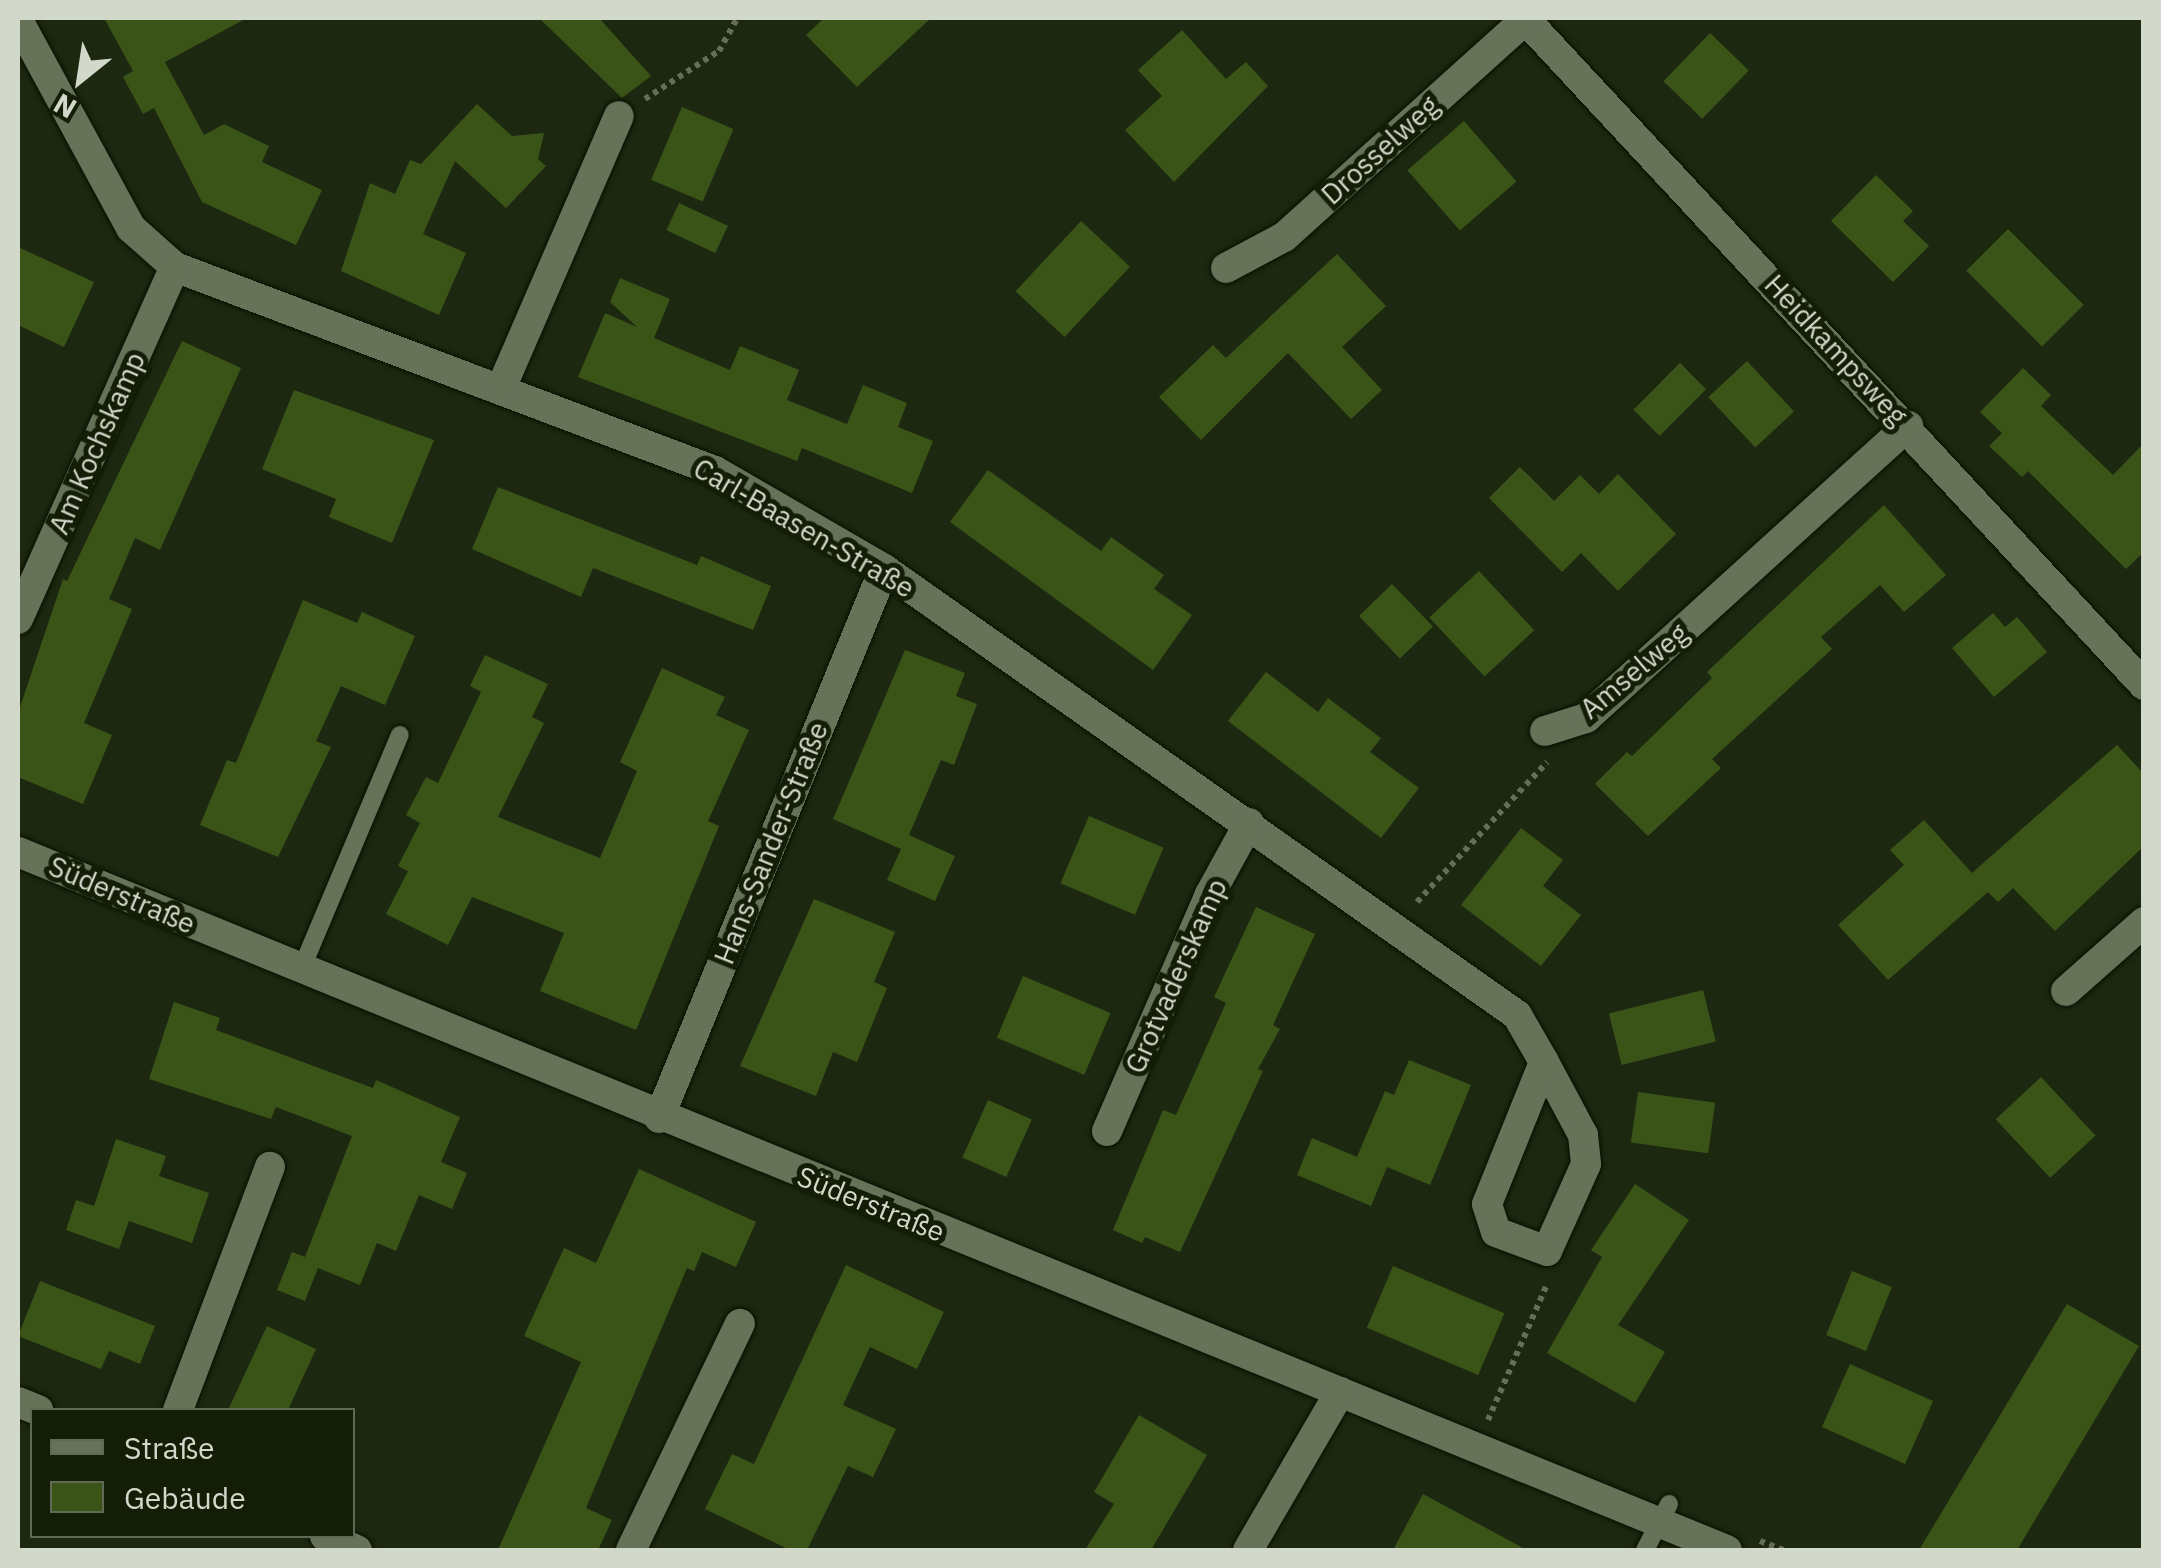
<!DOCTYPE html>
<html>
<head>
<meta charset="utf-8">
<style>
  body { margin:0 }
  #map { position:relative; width:2161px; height:1568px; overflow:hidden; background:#1d2810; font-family:"IBM Plex Sans",sans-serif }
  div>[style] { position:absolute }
  .building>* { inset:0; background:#3a5418; transform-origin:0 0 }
  .path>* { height:6px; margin-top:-3px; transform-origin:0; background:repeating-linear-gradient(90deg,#646e59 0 5px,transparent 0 10px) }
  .roads { filter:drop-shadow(0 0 2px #071000) drop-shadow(0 0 2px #071000) }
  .service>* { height:18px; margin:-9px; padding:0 9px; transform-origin:9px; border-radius:9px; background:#667359 }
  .minor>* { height:30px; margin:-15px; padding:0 15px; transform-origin:15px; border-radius:15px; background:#667359 }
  span { translate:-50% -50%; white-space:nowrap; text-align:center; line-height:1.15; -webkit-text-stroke:10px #141e07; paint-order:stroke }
  .street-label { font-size:28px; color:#d2d9ca }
  .frame { position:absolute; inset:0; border:20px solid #d2d9ca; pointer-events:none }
  .legend { position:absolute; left:30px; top:1408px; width:325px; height:130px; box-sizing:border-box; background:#141e07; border:2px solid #606955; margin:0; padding:12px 18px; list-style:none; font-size:30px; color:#d2d9ca }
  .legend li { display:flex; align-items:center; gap:20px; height:50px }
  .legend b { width:50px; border:2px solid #606955 }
  .north { position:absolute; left:30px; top:30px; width:100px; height:100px; -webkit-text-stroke:8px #141e07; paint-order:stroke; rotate:210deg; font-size:28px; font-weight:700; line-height:40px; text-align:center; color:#d2d9ca }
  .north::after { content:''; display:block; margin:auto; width:35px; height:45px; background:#d2d9ca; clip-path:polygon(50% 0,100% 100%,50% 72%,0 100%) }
</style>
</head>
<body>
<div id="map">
  <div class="building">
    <i style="clip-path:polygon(104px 18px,247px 18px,165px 62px,204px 135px,224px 124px,269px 146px,262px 162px,322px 190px,296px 245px,202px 202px,154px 108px,143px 114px,123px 77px,133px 71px)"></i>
    <i style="clip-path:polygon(539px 18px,599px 18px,651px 76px,622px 98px)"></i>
    <i style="clip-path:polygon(824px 18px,931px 18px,857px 87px,806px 35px)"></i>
    <i style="clip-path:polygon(1182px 30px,1226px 79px,1246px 62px,1268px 86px,1174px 182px,1125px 130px,1162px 96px,1138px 70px)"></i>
    <i style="left:1710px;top:33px;width:54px;height:67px;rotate:44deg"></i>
    <i style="clip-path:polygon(477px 104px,512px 136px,544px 133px,538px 159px,546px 166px,506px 208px,455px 161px,423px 234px,466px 253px,439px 315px,341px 271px,370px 183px,395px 194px,410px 160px,421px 164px)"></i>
    <i style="left:682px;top:107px;width:56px;height:79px;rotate:23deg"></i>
    <i style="left:1464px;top:121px;width:80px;height:75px;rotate:49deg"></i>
    <i style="clip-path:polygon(1876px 175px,1913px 211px,1903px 221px,1929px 246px,1893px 282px,1831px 221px)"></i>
    <i style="left:679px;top:203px;width:54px;height:30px;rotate:25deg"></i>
    <i style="left:1081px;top:221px;width:67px;height:96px;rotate:43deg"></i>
    <i style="left:2008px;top:229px;width:107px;height:59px;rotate:45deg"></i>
    <i style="clip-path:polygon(18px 247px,94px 282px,64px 347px,18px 325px)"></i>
    <i style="clip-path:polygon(1337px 254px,1386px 306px,1342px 347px,1382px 390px,1351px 419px,1288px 353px,1201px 440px,1159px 397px,1213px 345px,1226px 358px)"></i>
    <i style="clip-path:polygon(620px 278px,670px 299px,654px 338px,730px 370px,740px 346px,799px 370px,787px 400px,847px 424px,863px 385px,907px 403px,898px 427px,933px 441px,912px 493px,802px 448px,797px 461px,578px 377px,605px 313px,637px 327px,610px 302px)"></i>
    <i style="clip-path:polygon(182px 341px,241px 368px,160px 550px,135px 538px,109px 599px,132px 609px,84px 723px,112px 735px,83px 804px,18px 777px,18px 713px,63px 579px,67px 581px)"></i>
    <i style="left:1747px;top:361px;width:69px;height:53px;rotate:47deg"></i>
    <i style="left:1680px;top:363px;width:37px;height:66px;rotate:45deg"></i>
    <i style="clip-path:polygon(2023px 368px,2051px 395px,2041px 406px,2113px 475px,2144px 443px,2144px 552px,2126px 569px,2028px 471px,2022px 477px,1989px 446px,2002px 433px,1980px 412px)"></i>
    <i style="clip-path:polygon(294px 390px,434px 440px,392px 543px,329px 517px,336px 499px,262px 469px)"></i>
    <i style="clip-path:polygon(1520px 467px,1554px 501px,1580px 475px,1599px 494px,1618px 474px,1676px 534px,1618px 591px,1581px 553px,1562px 572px,1489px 498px)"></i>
    <i style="clip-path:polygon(988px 470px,1101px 551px,1111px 537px,1164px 575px,1154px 589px,1192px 615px,1153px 670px,950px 522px)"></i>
    <i style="clip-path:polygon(498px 487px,697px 565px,701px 556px,771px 586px,753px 630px,593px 568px,581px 597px,472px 549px)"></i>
    <i style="clip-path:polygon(1884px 505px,1946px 575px,1904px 612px,1880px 585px,1821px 637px,1832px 649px,1712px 759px,1721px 768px,1648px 836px,1595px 784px,1627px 752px,1632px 756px,1712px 678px,1707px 672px)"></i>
    <i style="left:1479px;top:571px;width:81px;height:68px;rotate:47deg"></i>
    <i style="left:1392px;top:584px;width:59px;height:46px;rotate:46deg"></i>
    <i style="clip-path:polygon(303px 600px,357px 623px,362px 612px,415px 636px,385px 705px,341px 686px,316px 741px,331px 747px,278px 857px,200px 825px,227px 760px,236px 763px)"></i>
    <i style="clip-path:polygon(1993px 613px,2005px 627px,2017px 617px,2047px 652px,1994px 697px,1952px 648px)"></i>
    <i style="clip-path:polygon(905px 650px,965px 673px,956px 696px,977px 704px,954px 765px,941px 760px,909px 835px,955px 856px,935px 901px,887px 880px,901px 849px,833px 819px)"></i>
    <i style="clip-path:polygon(485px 655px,548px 684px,532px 717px,544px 723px,498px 817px,600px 858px,637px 771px,620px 762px,662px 668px,725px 697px,716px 715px,749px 730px,708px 821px,719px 826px,636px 1030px,540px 991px,564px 933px,472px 897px,448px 945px,386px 914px,408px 871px,398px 866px,420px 823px,406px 815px,426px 777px,438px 783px,481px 692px,470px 686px)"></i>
    <i style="clip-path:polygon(1266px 672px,1318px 712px,1328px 698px,1381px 738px,1370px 752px,1419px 788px,1381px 838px,1228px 721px)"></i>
    <i style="clip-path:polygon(2117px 745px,2144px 774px,2144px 846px,2055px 931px,2013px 888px,1998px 902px,1988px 892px,1888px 980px,1838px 925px,1904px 865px,1890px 850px,1924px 820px,1972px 873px)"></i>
    <i style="left:1089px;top:816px;width:81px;height:73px;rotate:23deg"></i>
    <i style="clip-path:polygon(1521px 828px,1563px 860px,1543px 886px,1581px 915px,1541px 966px,1461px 905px)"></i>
    <i style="clip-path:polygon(814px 899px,895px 932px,874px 982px,887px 988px,857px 1062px,833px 1052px,816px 1096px,740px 1066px)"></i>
    <i style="clip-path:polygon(1256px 907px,1315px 934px,1273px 1025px,1280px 1029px,1258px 1069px,1263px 1071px,1180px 1252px,1145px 1237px,1142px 1243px,1113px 1230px,1163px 1110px,1176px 1115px,1226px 1003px,1214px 997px)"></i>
    <i style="left:1023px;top:976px;width:95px;height:67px;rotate:23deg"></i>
    <i style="left:1703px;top:990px;width:53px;height:97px;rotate:76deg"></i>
    <i style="clip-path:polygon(174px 1002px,220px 1018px,216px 1030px,373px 1088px,376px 1080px,460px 1117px,441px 1162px,467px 1173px,452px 1209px,419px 1195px,396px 1251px,377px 1243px,360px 1285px,318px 1268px,305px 1301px,277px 1290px,292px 1252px,305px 1257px,352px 1136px,276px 1107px,271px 1119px,149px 1079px)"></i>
    <i style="clip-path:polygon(1409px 1060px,1471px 1085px,1430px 1185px,1387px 1167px,1371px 1206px,1297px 1175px,1312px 1138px,1357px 1157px,1385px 1091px,1394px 1095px)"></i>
    <i style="left:2041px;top:1077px;width:80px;height:62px;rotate:47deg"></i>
    <i style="left:1638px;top:1092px;width:78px;height:51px;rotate:8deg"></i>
    <i style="left:988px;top:1100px;width:48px;height:63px;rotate:24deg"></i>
    <i style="clip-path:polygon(116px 1139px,166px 1156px,159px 1176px,209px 1193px,192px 1243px,129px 1221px,119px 1249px,66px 1230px,76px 1200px,94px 1206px)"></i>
    <i style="clip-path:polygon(639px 1169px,756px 1222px,736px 1267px,702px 1252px,694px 1271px,687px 1268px,586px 1508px,612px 1520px,598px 1550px,498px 1550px,581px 1362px,524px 1336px,564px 1248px,596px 1263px)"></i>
    <i style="clip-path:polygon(1635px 1184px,1689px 1220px,1618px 1325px,1665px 1352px,1635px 1403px,1547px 1353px,1602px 1257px,1591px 1250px)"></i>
    <i style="clip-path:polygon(846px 1265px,944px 1312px,917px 1369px,870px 1347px,843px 1405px,896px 1429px,873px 1477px,848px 1466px,807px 1550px,790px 1550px,705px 1509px,732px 1454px,754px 1464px)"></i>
    <i style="left:1393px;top:1266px;width:121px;height:67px;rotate:23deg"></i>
    <i style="left:1852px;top:1271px;width:43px;height:69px;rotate:22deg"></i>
    <i style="clip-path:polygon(40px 1281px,155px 1326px,140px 1364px,109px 1351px,101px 1369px,18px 1336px)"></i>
    <i style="clip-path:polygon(2067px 1304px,2139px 1346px,2017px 1550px,1919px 1550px)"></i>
    <i style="clip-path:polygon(267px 1326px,316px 1349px,288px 1410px,228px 1410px)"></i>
    <i style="left:1850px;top:1364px;width:91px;height:69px;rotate:24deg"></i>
    <i style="clip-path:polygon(1139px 1415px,1207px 1455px,1151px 1550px,1085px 1550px,1114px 1504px,1094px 1492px)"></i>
    <i style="clip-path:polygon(1423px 1494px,1527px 1550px,1393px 1550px)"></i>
  </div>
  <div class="path">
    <i style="left:645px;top:99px;width:88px;rotate:-33deg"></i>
    <i style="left:719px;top:51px;width:38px;rotate:-61deg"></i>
    <i style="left:1417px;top:902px;width:191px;rotate:-47.1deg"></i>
    <i style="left:1488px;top:1420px;width:148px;rotate:-66.5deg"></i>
    <i style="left:1760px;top:1541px;width:25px;rotate:21deg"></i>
  </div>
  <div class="roads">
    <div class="service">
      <i style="left:301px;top:970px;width:255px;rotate:-67.2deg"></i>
      <i style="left:1645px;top:1550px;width:52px;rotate:-62.4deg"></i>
    </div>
    <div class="minor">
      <i style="left:1524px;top:18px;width:911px;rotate:47.09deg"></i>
      <i style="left:18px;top:20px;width:237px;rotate:61.5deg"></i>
      <i style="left:131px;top:228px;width:59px;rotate:41.6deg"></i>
      <i style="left:175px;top:267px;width:577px;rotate:20.7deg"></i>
      <i style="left:715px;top:471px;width:195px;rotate:30.1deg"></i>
      <i style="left:884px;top:569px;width:774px;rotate:35.17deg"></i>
      <i style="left:1517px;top:1015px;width:54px;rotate:60.1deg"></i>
      <i style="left:1544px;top:1062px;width:83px;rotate:61.9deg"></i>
      <i style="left:1583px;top:1135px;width:29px;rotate:84deg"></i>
      <i style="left:1586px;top:1164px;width:95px;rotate:114.1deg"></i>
      <i style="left:1547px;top:1251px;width:54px;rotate:-159.6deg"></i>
      <i style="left:1496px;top:1232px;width:29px;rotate:-108deg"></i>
      <i style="left:1487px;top:1204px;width:153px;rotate:-68.1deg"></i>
      <i style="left:1226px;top:268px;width:66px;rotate:-28.1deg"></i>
      <i style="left:1284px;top:237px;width:326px;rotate:-42deg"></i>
      <i style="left:502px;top:386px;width:294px;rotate:-66.6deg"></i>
      <i style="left:18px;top:619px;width:385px;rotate:-66deg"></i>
      <i style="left:1545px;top:731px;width:43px;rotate:-17.6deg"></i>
      <i style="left:1586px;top:718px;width:435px;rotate:-42.2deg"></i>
      <i style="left:18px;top:852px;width:1846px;rotate:22.22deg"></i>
      <i style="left:2066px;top:991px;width:104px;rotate:-41.5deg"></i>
      <i style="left:659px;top:1118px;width:593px;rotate:-67.71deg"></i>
      <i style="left:1107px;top:1131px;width:258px;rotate:-66.5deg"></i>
      <i style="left:1210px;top:894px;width:81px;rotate:-61.2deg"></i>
      <i style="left:18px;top:1402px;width:22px;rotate:22deg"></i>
      <i style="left:178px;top:1410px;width:260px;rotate:-69.3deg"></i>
      <i style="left:325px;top:1536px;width:35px;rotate:24deg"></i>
      <i style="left:631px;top:1550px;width:251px;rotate:-64.3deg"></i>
      <i style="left:1248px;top:1550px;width:183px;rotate:-59.8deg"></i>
    </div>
  </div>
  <div class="street-label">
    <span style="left:1380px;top:150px;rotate:-42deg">Drosselweg</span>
    <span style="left:1836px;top:350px;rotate:47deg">Heidkampsweg</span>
    <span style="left:97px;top:443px;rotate:-66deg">Am Kochskamp</span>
    <span style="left:804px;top:528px;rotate:30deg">Carl-Baasen-Straße</span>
    <span style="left:1634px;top:671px;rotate:-40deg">Amselweg</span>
    <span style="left:771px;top:843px;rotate:-68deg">Hans-Sander-Straße</span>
    <span style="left:122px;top:895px;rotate:23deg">Süderstraße</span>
    <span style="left:1176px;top:976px;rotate:-66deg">Grotvaderskamp</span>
    <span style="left:871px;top:1204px;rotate:22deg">Süderstraße</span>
  </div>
  <div class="frame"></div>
  <ul class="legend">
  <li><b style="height:12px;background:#667359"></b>Straße</li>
  <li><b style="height:28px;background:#3a5418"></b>Gebäude</li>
  </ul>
  <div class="north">N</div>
</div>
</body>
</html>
